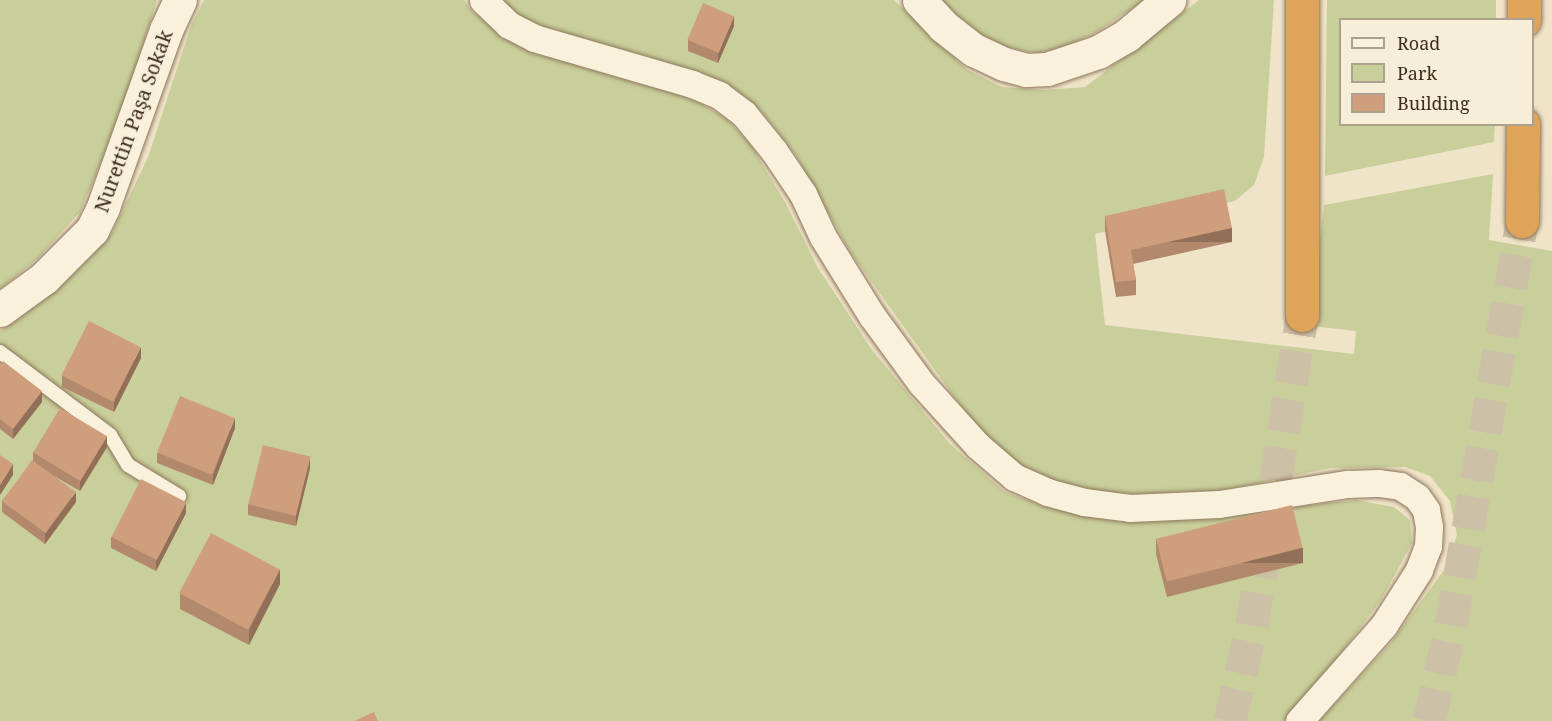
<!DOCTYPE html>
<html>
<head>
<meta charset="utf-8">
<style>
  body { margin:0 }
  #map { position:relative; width:1552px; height:721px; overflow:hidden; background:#f0e4c8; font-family:"Noto Serif",serif }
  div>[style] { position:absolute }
  .green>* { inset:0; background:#c9cf9b }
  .motorway-tunnel>* { height:33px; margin-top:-16.5px; transform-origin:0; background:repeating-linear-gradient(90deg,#ccc0a6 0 33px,transparent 0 49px) }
  .roads { filter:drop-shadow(0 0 2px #8d765c) drop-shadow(0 0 2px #8d765c) }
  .service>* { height:14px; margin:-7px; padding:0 7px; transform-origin:7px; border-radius:7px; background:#faf1dc }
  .minor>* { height:27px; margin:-13.5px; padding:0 13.5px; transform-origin:13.5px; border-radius:13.5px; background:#faf1dc }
  .tertiary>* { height:33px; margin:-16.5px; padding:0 16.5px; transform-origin:16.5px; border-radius:16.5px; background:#faf1dc }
  .motorway>* { height:33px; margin:-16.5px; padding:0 16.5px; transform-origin:16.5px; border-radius:16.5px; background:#e0a458 }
  .wall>* { inset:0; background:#b2896c }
  .shaded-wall>* { inset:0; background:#916f58; transform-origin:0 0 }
  .building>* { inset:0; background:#cf9f7d; transform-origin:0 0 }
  span { translate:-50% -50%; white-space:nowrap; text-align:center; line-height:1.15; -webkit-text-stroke:4.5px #f7eed8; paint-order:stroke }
  .street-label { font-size:20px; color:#3d2e20 }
  .legend { position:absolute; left:1339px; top:18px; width:195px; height:108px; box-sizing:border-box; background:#f7eed8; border:2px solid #ada18e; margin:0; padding:8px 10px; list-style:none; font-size:18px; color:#3d2e20 }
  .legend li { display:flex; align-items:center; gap:12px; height:30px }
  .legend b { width:30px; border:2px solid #ada18e }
</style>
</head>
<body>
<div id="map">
  <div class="green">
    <i style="clip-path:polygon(0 0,157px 0,122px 113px,80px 212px,38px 258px,0 289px)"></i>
    <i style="clip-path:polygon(204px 0,464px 0,473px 12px,519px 47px,675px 88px,727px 119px,751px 145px,785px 202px,818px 268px,872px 350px,950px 444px,1005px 492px,1049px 508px,1114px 517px,1208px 516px,1356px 500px,1394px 507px,1410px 520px,1412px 543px,1381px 600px,1317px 685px,1285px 721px,0 721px,0 331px,13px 323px,111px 235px,148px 157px,191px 26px)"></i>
    <i style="clip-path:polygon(498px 0,894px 0,966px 69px,1002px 87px,1043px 90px,1085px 87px,1199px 0,1274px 0,1264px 157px,1254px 185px,1235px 201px,1095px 234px,1105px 325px,1354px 354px,1356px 331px,1311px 326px,1324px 205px,1493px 174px,1489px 240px,1552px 251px,1552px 721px,1319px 721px,1390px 644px,1444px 570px,1457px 535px,1450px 501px,1430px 476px,1405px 467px,1330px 468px,1198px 496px,1109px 493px,1055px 482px,1014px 462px,973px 423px,851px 253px,795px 154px,762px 112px,724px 86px,537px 26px,514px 16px)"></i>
    <i style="clip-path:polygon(937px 0,1144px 0,1095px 33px,1064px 47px,1037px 53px,1004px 47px,976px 37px)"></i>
    <i style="clip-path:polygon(1327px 0,1496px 0,1496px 19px,1340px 20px,1340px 124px,1495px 125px,1494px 142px,1325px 176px)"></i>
  </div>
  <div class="motorway-tunnel">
    <i style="left:1230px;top:721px;width:98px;rotate:-77.1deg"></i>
    <i style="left:1252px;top:625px;width:314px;rotate:-80.8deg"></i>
    <i style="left:1429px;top:721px;width:98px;rotate:-77.1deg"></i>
    <i style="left:1451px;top:625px;width:410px;rotate:-80deg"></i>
  </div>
  <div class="roads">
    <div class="service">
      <i style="left:0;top:352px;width:138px;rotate:37deg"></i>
      <i style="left:110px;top:435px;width:35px;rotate:59deg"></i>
      <i style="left:128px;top:465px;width:60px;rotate:31.3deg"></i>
    </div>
    <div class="minor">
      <i style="left:483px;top:0;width:36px;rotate:44deg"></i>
      <i style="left:509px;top:25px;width:28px;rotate:27deg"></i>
      <i style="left:534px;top:38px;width:165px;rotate:16.2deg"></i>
      <i style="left:692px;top:84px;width:29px;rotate:22deg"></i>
      <i style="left:719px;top:95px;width:31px;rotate:37deg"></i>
      <i style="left:744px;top:114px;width:48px;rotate:51deg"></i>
      <i style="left:774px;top:151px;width:52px;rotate:56deg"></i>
      <i style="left:803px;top:194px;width:47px;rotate:65.1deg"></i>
      <i style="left:823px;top:237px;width:93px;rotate:58.2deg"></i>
      <i style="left:872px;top:316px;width:83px;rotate:53.8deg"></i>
      <i style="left:921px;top:383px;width:85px;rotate:47.9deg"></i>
      <i style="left:978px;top:446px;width:48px;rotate:40.7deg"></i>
      <i style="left:1014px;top:477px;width:36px;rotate:24deg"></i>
      <i style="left:1047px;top:492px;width:38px;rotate:15deg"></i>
      <i style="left:1084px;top:502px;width:46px;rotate:7.4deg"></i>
      <i style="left:1130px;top:508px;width:89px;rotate:-2.6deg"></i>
      <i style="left:1219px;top:504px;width:130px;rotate:-8.9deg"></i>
      <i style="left:1347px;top:484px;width:32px;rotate:-2deg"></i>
      <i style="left:1379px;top:483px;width:21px;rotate:8deg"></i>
      <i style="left:1400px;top:486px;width:20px;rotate:33deg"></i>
      <i style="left:1417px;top:497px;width:16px;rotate:55deg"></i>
      <i style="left:1426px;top:510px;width:17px;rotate:80deg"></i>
      <i style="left:1429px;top:527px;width:19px;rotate:93deg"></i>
      <i style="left:1428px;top:546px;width:26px;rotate:111deg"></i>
      <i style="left:1419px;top:570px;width:65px;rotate:122.5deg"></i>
      <i style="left:1384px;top:625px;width:128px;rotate:131.5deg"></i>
    </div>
    <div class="tertiary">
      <i style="left:919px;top:0;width:35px;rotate:47deg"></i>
      <i style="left:943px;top:26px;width:39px;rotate:38deg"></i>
      <i style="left:974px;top:50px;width:33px;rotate:25deg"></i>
      <i style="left:1004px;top:64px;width:23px;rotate:15deg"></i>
      <i style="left:1026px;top:70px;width:21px;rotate:-3deg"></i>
      <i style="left:1047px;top:69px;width:54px;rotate:-18.4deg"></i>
      <i style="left:1098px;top:52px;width:34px;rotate:-30deg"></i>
      <i style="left:1127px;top:35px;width:55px;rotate:-39.8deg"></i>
      <i style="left:0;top:310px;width:54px;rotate:-36deg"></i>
      <i style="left:44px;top:278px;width:68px;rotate:-45deg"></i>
      <i style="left:92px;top:230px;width:25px;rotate:-64deg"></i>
      <i style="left:103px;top:207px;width:188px;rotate:-70.4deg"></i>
      <i style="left:166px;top:30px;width:33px;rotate:-65deg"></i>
    </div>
    <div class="motorway">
      <i style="left:1302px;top:0;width:315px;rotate:90deg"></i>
      <i style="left:1524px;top:20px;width:20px;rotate:-90deg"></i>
      <i style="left:1522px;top:221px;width:97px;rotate:-89.4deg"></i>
    </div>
  </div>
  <div class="wall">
    <i style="clip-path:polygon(734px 26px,718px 63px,688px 51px,688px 40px)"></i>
    <i style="clip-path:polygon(1105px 216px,1232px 242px,1133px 264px,1136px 280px,1136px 295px,1116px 297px,1105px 231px)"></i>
    <i style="clip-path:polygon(141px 358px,114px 412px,62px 387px,62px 376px)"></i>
    <i style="clip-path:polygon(0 365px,42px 402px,13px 439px,0 429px)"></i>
    <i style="clip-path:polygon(235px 428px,213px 485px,157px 463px,157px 453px)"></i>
    <i style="clip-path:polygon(107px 447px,80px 491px,54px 476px,76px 502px,45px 544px,2px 512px,2px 501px,33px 461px,33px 452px)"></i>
    <i style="clip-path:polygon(310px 468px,296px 526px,248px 515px,248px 504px)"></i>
    <i style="clip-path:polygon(186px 513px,156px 571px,111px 548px,111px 537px)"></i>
    <i style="clip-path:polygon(1156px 539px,1303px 563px,1167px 597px,1156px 554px)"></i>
    <i style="clip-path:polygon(280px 584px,249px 645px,180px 609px,180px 594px)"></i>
  </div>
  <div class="shaded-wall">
    <i style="clip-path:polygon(734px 16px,734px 26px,718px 63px,718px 53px)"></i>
    <i style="left:1232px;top:228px;width:14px;height:103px;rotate:90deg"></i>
    <i style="clip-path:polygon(141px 347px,141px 358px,114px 412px,114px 402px)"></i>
    <i style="clip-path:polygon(42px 391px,42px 402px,13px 439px,13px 429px)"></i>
    <i style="clip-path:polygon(235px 418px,235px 428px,213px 485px,213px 475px)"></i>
    <i style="clip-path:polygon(107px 436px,107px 447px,80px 491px,80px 481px)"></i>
    <i style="clip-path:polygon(310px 457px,310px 468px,296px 526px,296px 515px)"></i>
    <i style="clip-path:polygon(13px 464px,13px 475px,0 495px,0 485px)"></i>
    <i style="clip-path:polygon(76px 492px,76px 502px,45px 544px,45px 533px)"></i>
    <i style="clip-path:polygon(186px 502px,186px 513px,156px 571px,156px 560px)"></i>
    <i style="left:1303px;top:548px;width:15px;height:140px;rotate:90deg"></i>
    <i style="clip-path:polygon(280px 569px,280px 584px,249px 645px,249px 630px)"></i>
  </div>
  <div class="building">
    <i style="left:703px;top:3px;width:34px;height:40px;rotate:23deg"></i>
    <i style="clip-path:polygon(1224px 189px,1232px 228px,1131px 250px,1136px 280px,1116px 282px,1105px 216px)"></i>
    <i style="left:89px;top:321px;width:58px;height:61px;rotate:27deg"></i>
    <i style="clip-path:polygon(3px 361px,42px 391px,13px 429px,0 419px,0 365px)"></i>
    <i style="left:180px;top:396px;width:59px;height:61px;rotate:22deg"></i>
    <i style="left:60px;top:408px;width:55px;height:52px;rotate:31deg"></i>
    <i style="left:263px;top:445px;width:49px;height:61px;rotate:14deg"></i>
    <i style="clip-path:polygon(0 455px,13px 464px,0 485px)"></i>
    <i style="left:32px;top:460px;width:54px;height:51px;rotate:36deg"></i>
    <i style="left:141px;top:479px;width:51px;height:65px;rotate:27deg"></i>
    <i style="left:1292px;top:505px;width:44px;height:140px;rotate:76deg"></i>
    <i style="left:211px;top:533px;width:78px;height:68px;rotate:28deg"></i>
    <i style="clip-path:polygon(374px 712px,378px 721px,354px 721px)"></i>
  </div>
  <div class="street-label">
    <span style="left:133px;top:121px;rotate:-70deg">Nurettin Paşa Sokak</span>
  </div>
  <ul class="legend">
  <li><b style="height:8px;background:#faf1dc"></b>Road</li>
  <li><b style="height:16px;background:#c9cf9b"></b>Park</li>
  <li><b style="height:16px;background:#cf9f7d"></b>Building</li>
  </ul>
</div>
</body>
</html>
